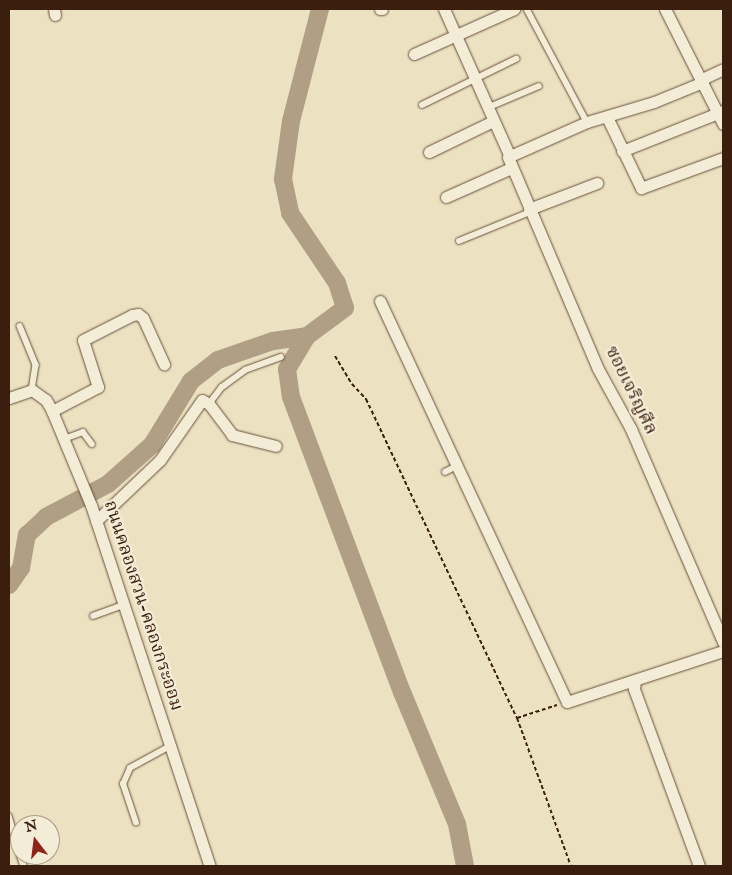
<!DOCTYPE html>
<html>
<head>
<meta charset="utf-8">
<style>
  body { margin:0 }
  #map { position:relative; width:732px; height:875px; overflow:hidden; background:#ece2c1; font-family:"IM FELL English","Noto Serif Thai",serif }
  div>[style] { position:absolute }
  .river>* { height:18px; margin:-9px; padding:0 9px; transform-origin:9px; border-radius:9px; background:#b09f84 }
  .path>* { height:2px; margin-top:-1px; transform-origin:0; background:repeating-linear-gradient(90deg,#3c1e0e 0 4px,transparent 0 6.5px) }
  .roads { filter:drop-shadow(0 0 1px #684f3b) drop-shadow(0 0 1px #684f3b) }
  .service>* { height:5.5px; margin:-2.75px; padding:0 2.75px; transform-origin:2.75px; border-radius:2.75px; background:#f3ecd7 }
  .minor>* { height:11px; margin:-5.5px; padding:0 5.5px; transform-origin:5.5px; border-radius:5.5px; background:#f3ecd7 }
  span { translate:-50% -50%; white-space:nowrap; text-align:center; line-height:1.15; -webkit-text-stroke:4.5px #f3ecd7; paint-order:stroke }
  .street-label { font-size:18px; color:#3c1e0e }
  .frame { position:absolute; inset:0; border:10px solid #3c1e0e; pointer-events:none }
  .north { position:absolute; left:10px; top:815px; width:50px; height:50px; box-sizing:border-box; background:#f3ecd7; border:1px solid #aa9a87; border-radius:50%; rotate:345deg; font-size:14px; font-weight:700; line-height:20px; text-align:center; color:#3c1e0e }
  .north::after { content:''; display:block; margin:auto; width:18px; height:22px; background:#8f2418; clip-path:polygon(50% 0,100% 100%,50% 72%,0 100%) }
</style>
</head>
<body>
<div id="map">
  <div class="river">
    <i style="left:320px;top:9px;width:116px;rotate:104.5deg"></i>
    <i style="left:291px;top:121px;width:59px;rotate:97.9deg"></i>
    <i style="left:283px;top:179px;width:35px;rotate:78deg"></i>
    <i style="left:290px;top:213px;width:84px;rotate:56.1deg"></i>
    <i style="left:337px;top:283px;width:26px;rotate:72deg"></i>
    <i style="left:345px;top:308px;width:47px;rotate:143.6deg"></i>
    <i style="left:307px;top:336px;width:39px;rotate:121deg"></i>
    <i style="left:287px;top:369px;width:28px;rotate:82deg"></i>
    <i style="left:291px;top:397px;width:315px;rotate:69.4deg"></i>
    <i style="left:402px;top:692px;width:143px;rotate:67.4deg"></i>
    <i style="left:457px;top:824px;width:43px;rotate:79.2deg"></i>
    <i style="left:9px;top:585px;width:21px;rotate:-55deg"></i>
    <i style="left:21px;top:568px;width:34px;rotate:-80deg"></i>
    <i style="left:27px;top:535px;width:26px;rotate:-43deg"></i>
    <i style="left:46px;top:517px;width:70px;rotate:-28deg"></i>
    <i style="left:108px;top:484px;width:59px;rotate:-41.6deg"></i>
    <i style="left:152px;top:445px;width:75px;rotate:-58.6deg"></i>
    <i style="left:191px;top:381px;width:34px;rotate:-38deg"></i>
    <i style="left:218px;top:360px;width:58px;rotate:-19.1deg"></i>
    <i style="left:273px;top:341px;width:34px;rotate:-8deg"></i>
  </div>
  <div class="path">
    <i style="left:335px;top:356px;width:33px;rotate:59deg"></i>
    <i style="left:352px;top:384px;width:21px;rotate:47deg"></i>
    <i style="left:366px;top:399px;width:353px;rotate:64.7deg"></i>
    <i style="left:517px;top:718px;width:42px;rotate:-18deg"></i>
    <i style="left:517px;top:718px;width:158px;rotate:70deg"></i>
  </div>
  <div class="roads">
    <div class="service">
      <i style="left:527px;top:9px;width:128px;rotate:62deg"></i>
      <i style="left:422px;top:105px;width:105px;rotate:-26.1deg"></i>
      <i style="left:487px;top:108px;width:56px;rotate:-22.9deg"></i>
      <i style="left:459px;top:241px;width:77px;rotate:-22.2deg"></i>
      <i style="left:20px;top:326px;width:42px;rotate:67.7deg"></i>
      <i style="left:36px;top:365px;width:25px;rotate:99deg"></i>
      <i style="left:209px;top:404px;width:21px;rotate:-53deg"></i>
      <i style="left:222px;top:387px;width:29px;rotate:-36deg"></i>
      <i style="left:245px;top:370px;width:38px;rotate:-20deg"></i>
      <i style="left:64px;top:439px;width:20px;rotate:-20deg"></i>
      <i style="left:83px;top:432px;width:15px;rotate:53deg"></i>
      <i style="left:445px;top:472px;width:13px;rotate:-27deg"></i>
      <i style="left:93px;top:616px;width:33px;rotate:-20deg"></i>
      <i style="left:9px;top:816px;width:40px;rotate:74deg"></i>
      <i style="left:136px;top:823px;width:41px;rotate:-108.4deg"></i>
      <i style="left:123px;top:784px;width:17px;rotate:-66deg"></i>
      <i style="left:130px;top:768px;width:46px;rotate:-28.8deg"></i>
      <i style="left:20px;top:855px;width:12px;rotate:70deg"></i>
    </div>
    <div class="minor">
      <i style="left:54px;top:9px;width:6px;rotate:81deg"></i>
      <i style="left:380px;top:9px;width:2px"></i>
      <i style="left:444px;top:9px;width:159px;rotate:65.9deg"></i>
      <i style="left:665px;top:9px;width:129px;rotate:63.2deg"></i>
      <i style="left:414px;top:54px;width:110px;rotate:-24.2deg"></i>
      <i style="left:702px;top:79px;width:23px;rotate:-25deg"></i>
      <i style="left:703px;top:82px;width:53px;rotate:157.8deg"></i>
      <i style="left:654px;top:102px;width:70px;rotate:163.4deg"></i>
      <i style="left:587px;top:122px;width:86px;rotate:156.1deg"></i>
      <i style="left:508px;top:157px;width:230px;rotate:67deg"></i>
      <i style="left:598px;top:369px;width:68px;rotate:61.2deg"></i>
      <i style="left:631px;top:429px;width:232px;rotate:66.6deg"></i>
      <i style="left:607px;top:117px;width:79px;rotate:64.4deg"></i>
      <i style="left:641px;top:188px;width:87px;rotate:-20.1deg"></i>
      <i style="left:622px;top:151px;width:109px;rotate:-21.6deg"></i>
      <i style="left:429px;top:152px;width:71px;rotate:-25.8deg"></i>
      <i style="left:446px;top:197px;width:71px;rotate:-24deg"></i>
      <i style="left:529px;top:209px;width:73px;rotate:-20.9deg"></i>
      <i style="left:380px;top:301px;width:442px;rotate:65deg"></i>
      <i style="left:567px;top:702px;width:164px;rotate:-18.1deg"></i>
      <i style="left:9px;top:398px;width:24px;rotate:-19deg"></i>
      <i style="left:32px;top:390px;width:17px;rotate:36deg"></i>
      <i style="left:46px;top:400px;width:13px;rotate:61deg"></i>
      <i style="left:52px;top:411px;width:102px;rotate:67.5deg"></i>
      <i style="left:91px;top:505px;width:380px;rotate:71.8deg"></i>
      <i style="left:52px;top:411px;width:52px;rotate:-27.6deg"></i>
      <i style="left:98px;top:387px;width:49px;rotate:-107.7deg"></i>
      <i style="left:83px;top:340px;width:55px;rotate:-27deg"></i>
      <i style="left:132px;top:315px;width:6px;rotate:-9deg"></i>
      <i style="left:138px;top:314px;width:6px;rotate:39deg"></i>
      <i style="left:143px;top:318px;width:51px;rotate:65.5deg"></i>
      <i style="left:96px;top:521px;width:88px;rotate:-43.6deg"></i>
      <i style="left:160px;top:460px;width:73px;rotate:-55deg"></i>
      <i style="left:202px;top:400px;width:8px;rotate:30deg"></i>
      <i style="left:209px;top:404px;width:39px;rotate:53deg"></i>
      <i style="left:232px;top:435px;width:45px;rotate:14deg"></i>
      <i style="left:635px;top:680px;width:9px;rotate:96deg"></i>
      <i style="left:634px;top:689px;width:189px;rotate:69.8deg"></i>
    </div>
  </div>
  <div class="street-label">
    <span style="left:630px;top:391px;rotate:64deg">ซอยเจริญศีล</span>
    <span style="left:142px;top:606px;rotate:72deg">ถนนคลองสวน-คลองกระออม</span>
  </div>
  <div class="frame"></div>
  <div class="north">N</div>
</div>
</body>
</html>
